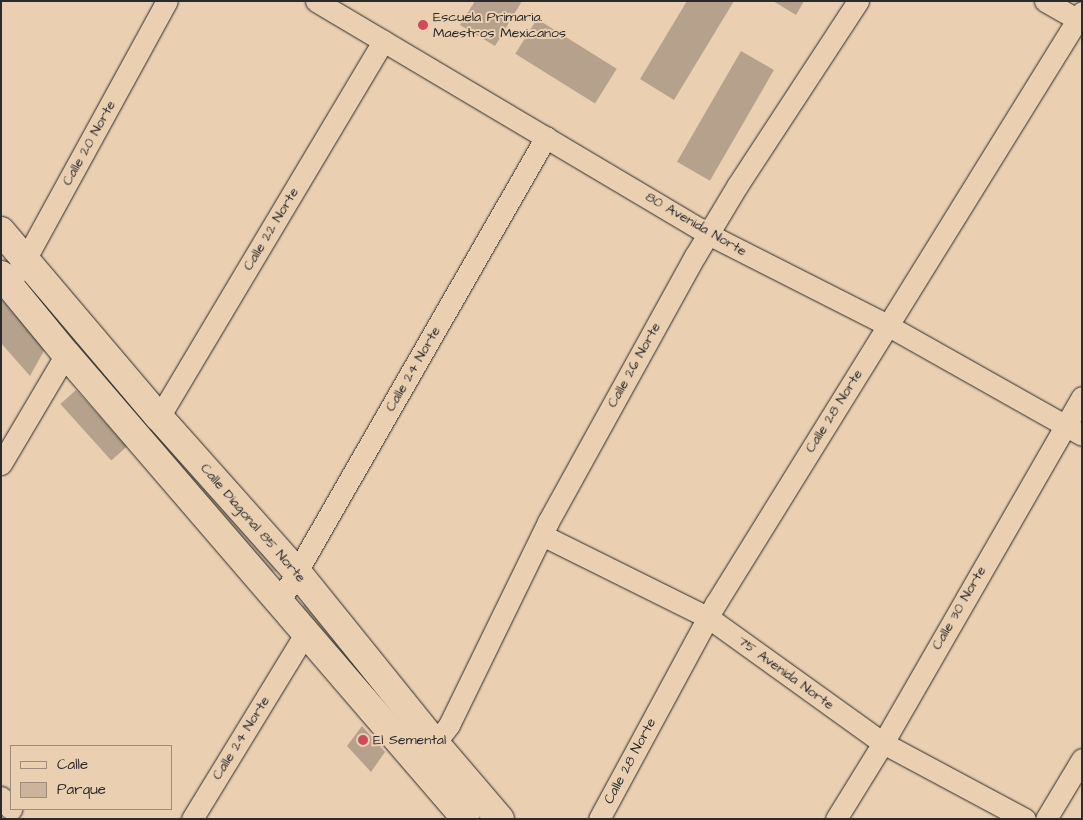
<!DOCTYPE html>
<html>
<head>
<meta charset="utf-8">
<style>
  body { margin:0 }
  #map { position:relative; width:1083px; height:820px; overflow:hidden; background:#eacfb1; font-family:"Architects Daughter",sans-serif }
  div>[style] { position:absolute }
  .green>* { inset:0; background:#cbb49b }
  .building>* { inset:0; background:#b5a18c; transform-origin:0 0 }
  .roads { filter:drop-shadow(0 0 1px #2b2b2b) drop-shadow(0 0 1px #2b2b2b) }
  .street>* { height:21px; margin:-10.5px; padding:0 10.5px; transform-origin:10.5px; border-radius:10.5px; background:#eacfb1 }
  .secondary>* { height:28px; margin:-14px; padding:0 14px; transform-origin:14px; border-radius:14px; background:#eacfb1 }
  .dots>* { width:14px; height:14px; translate:-50% -50%; box-sizing:border-box; border:2px solid #eacfb1; border-radius:50% }
  span { translate:-50% -50%; white-space:nowrap; text-align:center; line-height:1.15; -webkit-text-stroke:4px #eacfb1; paint-order:stroke }
  .poi-label { font-size:14px; color:#2b2b2b }
  .left { translate:0 -50%; text-align:left }
  .street-label { font-size:14px; color:#2b2b2b }
  .frame { position:absolute; inset:0; border:2px solid #2b2b2b; pointer-events:none }
  .legend { position:absolute; left:10px; top:745px; width:162px; height:65px; box-sizing:border-box; background:#eacfb1; border:1px solid #9e8d7b; margin:0; padding:6px 9px; list-style:none; font-size:15px; color:#2b2b2b }
  .legend li { display:flex; align-items:center; gap:10px; height:25px }
  .legend b { width:25px; border:1px solid #9e8d7b }
</style>
</head>
<body>
<div id="map">
  <div class="green">
    <i style="clip-path:polygon(31px 289px,43px 296px,276px 566px,276px 572px,271px 571px,33px 296px)"></i>
    <i style="clip-path:polygon(306px 602px,490px 819px,481px 819px,300px 609px)"></i>
  </div>
  <div class="building">
    <i style="clip-path:polygon(475px 1px,522px 1px,495px 46px,460px 25px)"></i>
    <i style="clip-path:polygon(687px 1px,734px 1px,674px 100px,640px 79px)"></i>
    <i style="clip-path:polygon(773px 1px,804px 1px,796px 15px)"></i>
    <i style="left:537px;top:19px;width:94px;height:41px;rotate:32deg"></i>
    <i style="left:741px;top:51px;width:38px;height:128px;rotate:30deg"></i>
    <i style="clip-path:polygon(1px 299px,45px 349px,30px 376px,1px 343px)"></i>
    <i style="left:76px;top:390px;width:76px;height:21px;rotate:48deg"></i>
    <i style="clip-path:polygon(362px 726px,385px 752px,371px 772px,347px 746px)"></i>
  </div>
  <div class="roads">
    <div class="street">
      <i style="left:316px;top:1px;width:456px;rotate:30.7deg"></i>
      <i style="left:708px;top:234px;width:201px;rotate:26.9deg"></i>
      <i style="left:887px;top:325px;width:224px;rotate:29.4deg"></i>
      <i style="left:1045px;top:1px;width:43px;rotate:29.6deg"></i>
      <i style="left:9px;top:284px;width:29px;rotate:-56deg"></i>
      <i style="left:25px;top:260px;width:295px;rotate:-61.3deg"></i>
      <i style="left:159px;top:417px;width:438px;rotate:-59.2deg"></i>
      <i style="left:1px;top:464px;width:128px;rotate:-59.4deg"></i>
      <i style="left:542px;top:535px;width:186px;rotate:26.4deg"></i>
      <i style="left:709px;top:618px;width:214px;rotate:35.7deg"></i>
      <i style="left:883px;top:743px;width:161px;rotate:28.2deg"></i>
      <i style="left:280px;top:601px;width:535px;rotate:-60.18deg"></i>
      <i style="left:435px;top:743px;width:23px;rotate:-52deg"></i>
      <i style="left:449px;top:725px;width:226px;rotate:-64deg"></i>
      <i style="left:548px;top:522px;width:304px;rotate:-61.1deg"></i>
      <i style="left:695px;top:256px;width:82px;rotate:-59deg"></i>
      <i style="left:737px;top:186px;width:221px;rotate:-56.8deg"></i>
      <i style="left:1px;top:797px;width:16px;rotate:50deg"></i>
      <i style="left:192px;top:819px;width:219px;rotate:-58.6deg"></i>
      <i style="left:599px;top:819px;width:246px;rotate:-61.6deg"></i>
      <i style="left:716px;top:603px;width:695px;rotate:-58.23deg"></i>
      <i style="left:836px;top:819px;width:89px;rotate:-58.3deg"></i>
      <i style="left:883px;top:743px;width:399px;rotate:-60.1deg"></i>
      <i style="left:1046px;top:819px;width:70px;rotate:-59deg"></i>
    </div>
    <div class="secondary">
      <i style="left:1px;top:231px;width:244px;rotate:49.7deg"></i>
      <i style="left:159px;top:417px;width:208px;rotate:48.3deg"></i>
      <i style="left:297px;top:572px;width:220px;rotate:51.1deg"></i>
      <i style="left:435px;top:743px;width:100px;rotate:49.5deg"></i>
      <i style="left:1px;top:275px;width:102px;rotate:50.6deg"></i>
      <i style="left:66px;top:354px;width:613px;rotate:49.3deg"></i>
    </div>
  </div>
  <div class="dots">
    <i style="left:423px;top:25px;background:#d1495b"></i>
    <i style="left:363px;top:740px;background:#d1495b"></i>
  </div>
  <div class="poi-label">
    <span class="left" style="left:433px;top:25px">Escuela Primaria.<br>Maestros Mexicanos</span>
    <span class="left" style="left:373px;top:740px">El Semental</span>
  </div>
  <div class="street-label">
    <span style="left:89px;top:143px;rotate:-61deg">Calle 20 Norte</span>
    <span style="left:696px;top:224px;rotate:30deg">80 Avenida Norte</span>
    <span style="left:271px;top:229px;rotate:-59deg">Calle 22 Norte</span>
    <span style="left:634px;top:365px;rotate:-61deg">Calle 26 Norte</span>
    <span style="left:413px;top:369px;rotate:-60deg">Calle 24 Norte</span>
    <span style="left:834px;top:411px;rotate:-58deg">Calle 28 Norte</span>
    <span style="left:253px;top:523px;rotate:49deg">Calle Diagonal 85 Norte</span>
    <span style="left:959px;top:608px;rotate:-60deg">Calle 30 Norte</span>
    <span style="left:786px;top:673px;rotate:36deg">75 Avenida Norte</span>
    <span style="left:241px;top:738px;rotate:-58deg">Calle 24 Norte</span>
    <span style="left:630px;top:761px;rotate:-62deg">Calle 28 Norte</span>
  </div>
  <div class="frame"></div>
  <ul class="legend">
  <li><b style="height:6px;background:#eacfb1"></b>Calle</li>
  <li><b style="height:14px;background:#cbb49b"></b>Parque</li>
  </ul>
</div>
</body>
</html>
